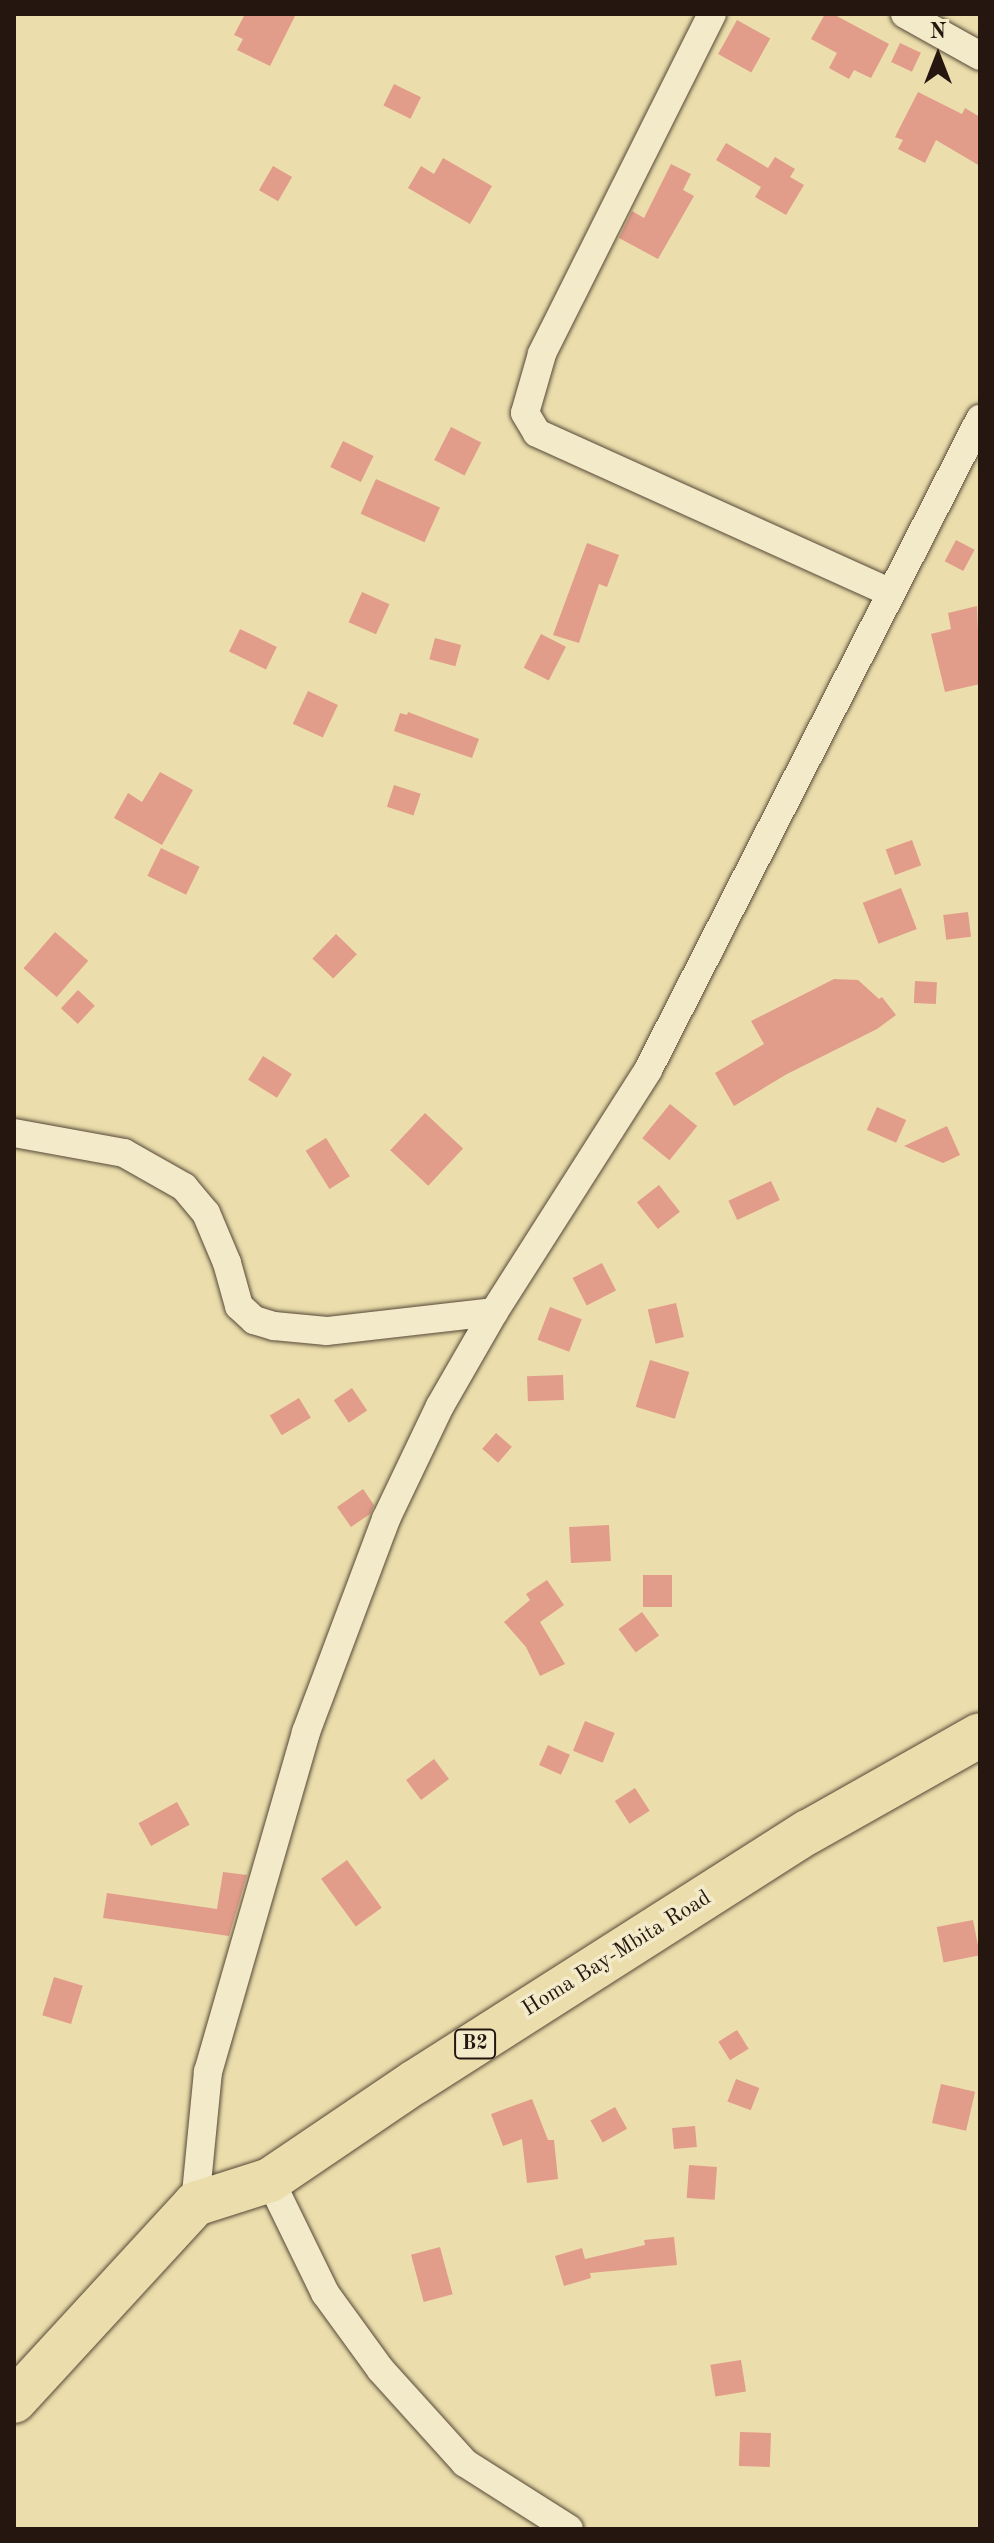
<!DOCTYPE html>
<html>
<head>
<meta charset="utf-8">
<style>
  body { margin:0 }
  #map { position:relative; width:994px; height:2543px; overflow:hidden; background:#ebdeac; font-family:"Old Standard TT",serif }
  div>[style] { position:absolute }
  .building>* { inset:0; background:#e29c8a; transform-origin:0 0 }
  .roads { filter:drop-shadow(0 0 2px #564837) drop-shadow(0 0 2px #564837) }
  .minor>* { height:28px; margin:-14px; padding:0 14px; transform-origin:14px; border-radius:14px; background:#f2eac9 }
  .trunk>* { height:44px; margin:-22px; padding:0 22px; transform-origin:22px; border-radius:22px; background:#ebdeac }
  span { translate:-50% -50%; white-space:nowrap; text-align:center; line-height:1.15; -webkit-text-stroke:7px #f2eac9; paint-order:stroke }
  .shield-label span { padding:2px 6px; background:#f2eac9; border:2px solid; border-radius:6px; -webkit-text-stroke-width:0 }
  .shield-label { font-size:20px; color:#251610; font-weight:700 }
  .street-label { font-size:22px; color:#251610 }
  .frame { position:absolute; inset:0; border:16px solid #251610; pointer-events:none }
  .north { position:absolute; left:898px; top:16px; width:80px; height:80px; -webkit-text-stroke:6px #f2eac9; paint-order:stroke; rotate:0deg; font-size:22px; font-weight:700; line-height:32px; text-align:center; color:#251610 }
  .north::after { content:''; display:block; margin:auto; width:28px; height:36px; background:#251610; clip-path:polygon(50% 0,100% 100%,50% 72%,0 100%) }
</style>
</head>
<body>
<div id="map">
  <div class="building">
    <i style="clip-path:polygon(245px 14px,296px 14px,270px 66px,237px 50px,243px 39px,234px 35px)"></i>
    <i style="clip-path:polygon(825px 14px,833px 14px,889px 44px,871px 78px,854px 70px,849px 79px,829px 68px,837px 53px,811px 39px)"></i>
    <i style="left:737px;top:20px;width:38px;height:39px;rotate:29deg"></i>
    <i style="left:900px;top:43px;width:23px;height:21px;rotate:25deg"></i>
    <i style="left:394px;top:84px;width:30px;height:24px;rotate:26deg"></i>
    <i style="clip-path:polygon(918px 92px,962px 114px,965px 108px,980px 117px,980px 166px,936px 140px,925px 163px,898px 149px,903px 140px,895px 137px)"></i>
    <i style="clip-path:polygon(726px 143px,768px 168px,775px 157px,795px 169px,790px 177px,804px 185px,786px 215px,755px 197px,761px 187px,716px 160px)"></i>
    <i style="clip-path:polygon(443px 158px,492px 186px,470px 224px,408px 188px,421px 166px,434px 174px)"></i>
    <i style="clip-path:polygon(671px 164px,691px 174px,683px 190px,694px 196px,658px 259px,619px 238px,632px 211px,644px 218px)"></i>
    <i style="left:273px;top:166px;width:22px;height:28px;rotate:30deg"></i>
    <i style="left:451px;top:427px;width:34px;height:37px;rotate:27deg"></i>
    <i style="left:343px;top:441px;width:34px;height:29px;rotate:26deg"></i>
    <i style="left:376px;top:479px;width:70px;height:38px;rotate:24deg"></i>
    <i style="left:956px;top:540px;width:21px;height:24px;rotate:28deg"></i>
    <i style="clip-path:polygon(587px 543px,619px 555px,607px 587px,599px 584px,579px 643px,553px 635px)"></i>
    <i style="left:362px;top:592px;width:30px;height:33px;rotate:24deg"></i>
    <i style="clip-path:polygon(977px 606px,980px 684px,945px 692px,931px 634px,951px 629px,948px 613px)"></i>
    <i style="left:240px;top:629px;width:41px;height:25px;rotate:26deg"></i>
    <i style="left:541px;top:634px;width:28px;height:38px;rotate:27deg"></i>
    <i style="left:435px;top:638px;width:27px;height:22px;rotate:15deg"></i>
    <i style="left:308px;top:691px;width:33px;height:36px;rotate:25deg"></i>
    <i style="clip-path:polygon(408px 712px,479px 739px,472px 758px,394px 731px,400px 713px,407px 715px)"></i>
    <i style="clip-path:polygon(160px 772px,193px 790px,162px 845px,114px 818px,128px 793px,142px 802px)"></i>
    <i style="left:394px;top:785px;width:28px;height:23px;rotate:18deg"></i>
    <i style="left:912px;top:840px;width:27px;height:28px;rotate:70deg"></i>
    <i style="left:161px;top:848px;width:43px;height:31px;rotate:26deg"></i>
    <i style="left:901px;top:888px;width:44px;height:41px;rotate:69deg"></i>
    <i style="left:968px;top:912px;width:25px;height:25px;rotate:83deg"></i>
    <i style="left:55px;top:932px;width:44px;height:48px;rotate:41deg"></i>
    <i style="left:336px;top:934px;width:29px;height:34px;rotate:44deg"></i>
    <i style="clip-path:polygon(834px 979px,858px 980px,879px 999px,882px 997px,896px 1015px,877px 1029px,787px 1074px,734px 1106px,715px 1073px,764px 1044px,751px 1021px)"></i>
    <i style="left:915px;top:981px;width:22px;height:22px;rotate:3deg"></i>
    <i style="left:78px;top:990px;width:23px;height:25px;rotate:43deg"></i>
    <i style="left:263px;top:1056px;width:34px;height:28px;rotate:32deg"></i>
    <i style="left:670px;top:1104px;width:35px;height:44px;rotate:39deg"></i>
    <i style="left:877px;top:1107px;width:32px;height:25px;rotate:24deg"></i>
    <i style="left:425px;top:1113px;width:52px;height:51px;rotate:43deg"></i>
    <i style="clip-path:polygon(947px 1126px,960px 1155px,943px 1163px,904px 1146px)"></i>
    <i style="left:326px;top:1138px;width:45px;height:24px;rotate:58deg"></i>
    <i style="left:771px;top:1181px;width:21px;height:47px;rotate:65deg"></i>
    <i style="left:659px;top:1185px;width:34px;height:28px;rotate:52deg"></i>
    <i style="left:602px;top:1263px;width:31px;height:33px;rotate:63deg"></i>
    <i style="left:676px;top:1303px;width:35px;height:29px;rotate:77deg"></i>
    <i style="left:550px;top:1307px;width:34px;height:35px;rotate:21deg"></i>
    <i style="left:650px;top:1360px;width:41px;height:49px;rotate:17deg"></i>
    <i style="left:563px;top:1375px;width:25px;height:36px;rotate:88deg"></i>
    <i style="left:352px;top:1388px;width:27px;height:22px;rotate:56deg"></i>
    <i style="left:299px;top:1398px;width:23px;height:34px;rotate:59deg"></i>
    <i style="left:496px;top:1433px;width:21px;height:21px;rotate:41deg"></i>
    <i style="clip-path:polygon(363px 1489px,374px 1505px,370px 1514px,351px 1527px,337px 1507px)"></i>
    <i style="left:609px;top:1525px;width:36px;height:40px;rotate:87deg"></i>
    <i style="left:643px;top:1575px;width:29px;height:32px"></i>
    <i style="clip-path:polygon(547px 1580px,564px 1605px,540px 1622px,565px 1664px,540px 1676px,526px 1647px,504px 1622px,530px 1600px,526px 1594px)"></i>
    <i style="left:642px;top:1612px;width:29px;height:29px;rotate:54deg"></i>
    <i style="left:585px;top:1721px;width:32px;height:32px;rotate:22deg"></i>
    <i style="left:548px;top:1745px;width:24px;height:22px;rotate:24deg"></i>
    <i style="left:434px;top:1759px;width:25px;height:35px;rotate:53deg"></i>
    <i style="left:635px;top:1788px;width:27px;height:24px;rotate:57deg"></i>
    <i style="left:177px;top:1802px;width:26px;height:44px;rotate:61deg"></i>
    <i style="left:347px;top:1860px;width:59px;height:32px;rotate:54deg"></i>
    <i style="clip-path:polygon(223px 1872px,247px 1875px,229px 1936px,103px 1918px,107px 1893px,217px 1909px)"></i>
    <i style="left:973px;top:1920px;width:36px;height:37px;rotate:79deg"></i>
    <i style="left:54px;top:1977px;width:30px;height:40px;rotate:17deg"></i>
    <i style="left:737px;top:2030px;width:22px;height:22px;rotate:58deg"></i>
    <i style="left:736px;top:2079px;width:25px;height:24px;rotate:21deg"></i>
    <i style="left:941px;top:2084px;width:35px;height:40px;rotate:13deg"></i>
    <i style="clip-path:polygon(532px 2099px,548px 2140px,554px 2140px,558px 2179px,527px 2183px,522px 2139px,503px 2146px,491px 2114px)"></i>
    <i style="left:615px;top:2107px;width:25px;height:28px;rotate:61deg"></i>
    <i style="left:695px;top:2126px;width:21px;height:23px;rotate:85deg"></i>
    <i style="left:689px;top:2165px;width:28px;height:33px;rotate:4deg"></i>
    <i style="clip-path:polygon(674px 2237px,677px 2265px,590px 2273px,591px 2278px,564px 2286px,555px 2256px,582px 2248px,585px 2259px,645px 2245px,644px 2240px)"></i>
    <i style="left:440px;top:2247px;width:49px;height:30px;rotate:75deg"></i>
    <i style="left:741px;top:2360px;width:32px;height:31px;rotate:81deg"></i>
    <i style="left:740px;top:2432px;width:31px;height:34px;rotate:2deg"></i>
  </div>
  <div class="roads">
    <div class="minor">
      <i style="left:712px;top:14px;width:380px;rotate:116.6deg"></i>
      <i style="left:542px;top:354px;width:61px;rotate:106.1deg"></i>
      <i style="left:525px;top:413px;width:23px;rotate:59deg"></i>
      <i style="left:537px;top:433px;width:388px;rotate:24.3deg"></i>
      <i style="left:905px;top:14px;width:86px;rotate:29.2deg"></i>
      <i style="left:14px;top:1133px;width:112px;rotate:10.3deg"></i>
      <i style="left:124px;top:1153px;width:69px;rotate:29.5deg"></i>
      <i style="left:184px;top:1187px;width:34px;rotate:50deg"></i>
      <i style="left:206px;top:1213px;width:54px;rotate:67.2deg"></i>
      <i style="left:227px;top:1263px;width:45px;rotate:74.4deg"></i>
      <i style="left:239px;top:1306px;width:21px;rotate:43deg"></i>
      <i style="left:254px;top:1320px;width:21px;rotate:17deg"></i>
      <i style="left:274px;top:1326px;width:53px;rotate:5.4deg"></i>
      <i style="left:327px;top:1331px;width:168px;rotate:-6.5deg"></i>
      <i style="left:270px;top:2180px;width:126px;rotate:64deg"></i>
      <i style="left:325px;top:2293px;width:95px;rotate:54deg"></i>
      <i style="left:381px;top:2370px;width:125px;rotate:47.9deg"></i>
      <i style="left:465px;top:2463px;width:123px;rotate:32.4deg"></i>
      <i style="left:195px;top:2204px;width:133px;rotate:-84.4deg"></i>
      <i style="left:208px;top:2072px;width:354px;rotate:-73.9deg"></i>
      <i style="left:306px;top:1732px;width:228px;rotate:-69.4deg"></i>
      <i style="left:386px;top:1519px;width:125px;rotate:-64.5deg"></i>
      <i style="left:440px;top:1406px;width:108px;rotate:-60.1deg"></i>
      <i style="left:494px;top:1312px;width:287px;rotate:-57.5deg"></i>
      <i style="left:648px;top:1070px;width:731px;rotate:-62.98deg"></i>
    </div>
    <div class="trunk">
      <i style="left:14px;top:2401px;width:268px;rotate:-47.4deg"></i>
      <i style="left:195px;top:2204px;width:79px;rotate:-17.7deg"></i>
      <i style="left:270px;top:2180px;width:175px;rotate:-34.1deg"></i>
      <i style="left:415px;top:2082px;width:466px;rotate:-32.5deg"></i>
      <i style="left:808px;top:1832px;width:197px;rotate:-29.4deg"></i>
    </div>
  </div>
  <div class="shield-label">
    <span style="left:475px;top:2044px">B2</span>
  </div>
  <div class="street-label">
    <span style="left:617px;top:1954px;rotate:-32deg">Homa Bay-Mbita Road</span>
  </div>
  <div class="frame"></div>
  <div class="north">N</div>
</div>
</body>
</html>
